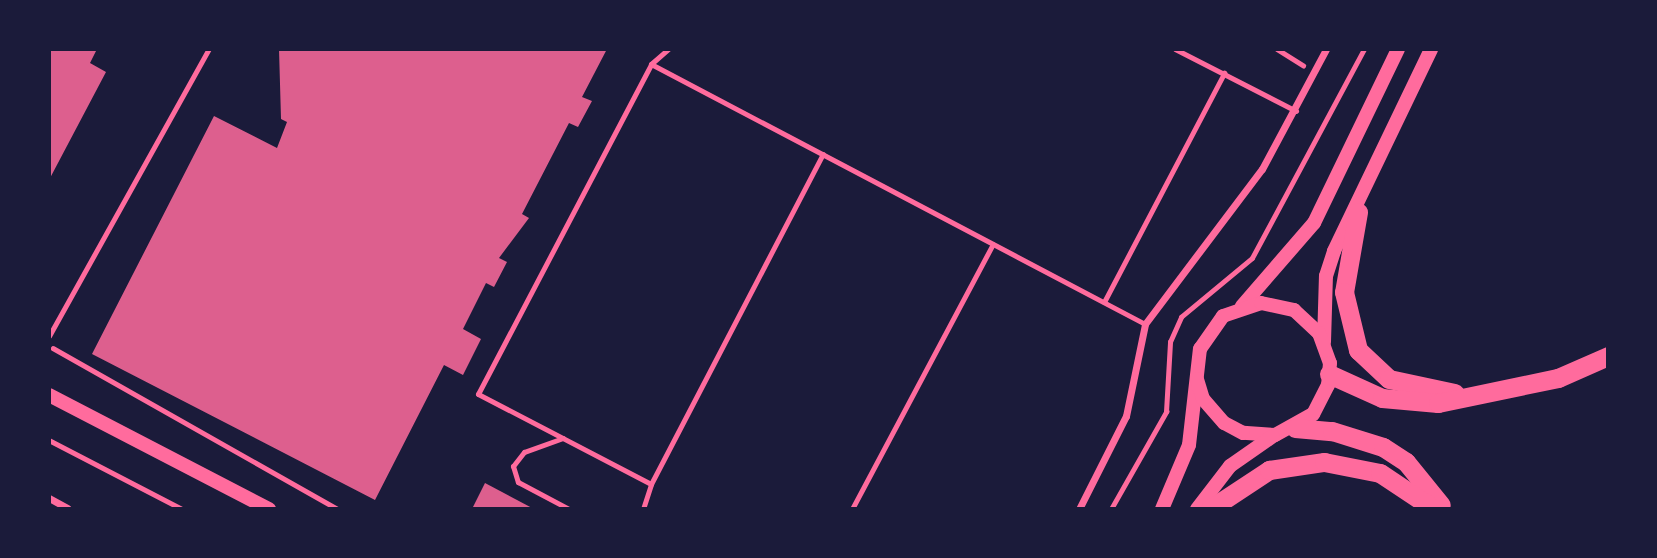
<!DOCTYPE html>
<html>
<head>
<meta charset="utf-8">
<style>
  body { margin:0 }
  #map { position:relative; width:1657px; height:558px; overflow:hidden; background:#1b1b3a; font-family:"DM Sans",sans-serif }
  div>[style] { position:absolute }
  .building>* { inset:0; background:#dd5f8e }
  .path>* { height:4.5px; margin:-2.25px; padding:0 2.25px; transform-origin:2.25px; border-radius:2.25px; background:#ff6b9d }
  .service>* { height:5px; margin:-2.5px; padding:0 2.5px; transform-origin:2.5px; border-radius:2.5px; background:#ff6b9d }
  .minor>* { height:7px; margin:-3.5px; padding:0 3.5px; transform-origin:3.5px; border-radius:3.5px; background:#ff6b9d }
  .secondary>* { height:14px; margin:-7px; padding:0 7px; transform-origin:7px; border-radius:7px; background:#ff6b9d }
  .trunk>* { height:19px; margin:-9.5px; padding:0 9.5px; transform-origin:9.5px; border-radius:9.5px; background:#ff6b9d }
  span { translate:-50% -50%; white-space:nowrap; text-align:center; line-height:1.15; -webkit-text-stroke:7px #1b1b3a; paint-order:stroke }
  .frame { position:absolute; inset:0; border:51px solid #1b1b3a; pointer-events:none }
</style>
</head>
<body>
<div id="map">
  <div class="building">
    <i style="clip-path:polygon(49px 49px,97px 49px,90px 63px,106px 72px,49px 180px)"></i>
    <i style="clip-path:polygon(279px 49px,607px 49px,582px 97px,592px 101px,578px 127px,569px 123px,522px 214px,529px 218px,499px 258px,507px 262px,494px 287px,486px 283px,463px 329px,481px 339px,463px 375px,444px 365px,375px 500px,92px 354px,214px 116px,277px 148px,287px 122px,281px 119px)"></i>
    <i style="clip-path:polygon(485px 483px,534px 509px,472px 509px)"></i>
  </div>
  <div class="path">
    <i style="left:1277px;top:49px;width:31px;rotate:32deg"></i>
    <i style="left:53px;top:348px;width:327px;rotate:29.5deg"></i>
    <i style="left:49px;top:440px;width:150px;rotate:27.4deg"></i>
    <i style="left:1111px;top:509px;width:112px;rotate:-60.4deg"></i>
    <i style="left:1166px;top:412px;width:70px;rotate:-86.7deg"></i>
    <i style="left:1170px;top:342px;width:27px;rotate:-66deg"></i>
    <i style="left:1181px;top:317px;width:92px;rotate:-39.7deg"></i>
    <i style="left:1252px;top:258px;width:237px;rotate:-61.8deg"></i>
  </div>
  <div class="service">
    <i style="left:1175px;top:49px;width:136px;rotate:27.1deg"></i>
    <i style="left:651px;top:64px;width:558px;rotate:27.76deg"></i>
    <i style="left:1104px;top:302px;width:259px;rotate:-62.3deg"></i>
    <i style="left:49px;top:336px;width:329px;rotate:-60.9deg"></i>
    <i style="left:563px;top:438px;width:41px;rotate:160.3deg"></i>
    <i style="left:524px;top:452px;width:18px;rotate:128deg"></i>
    <i style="left:513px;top:466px;width:17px;rotate:73deg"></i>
    <i style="left:518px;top:482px;width:58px;rotate:27.9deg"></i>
    <i style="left:651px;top:484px;width:372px;rotate:-62.5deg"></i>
    <i style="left:643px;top:509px;width:26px;rotate:-72deg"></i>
    <i style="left:651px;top:484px;width:195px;rotate:-152.5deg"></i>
    <i style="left:478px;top:394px;width:373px;rotate:-62.3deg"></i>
    <i style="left:651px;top:64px;width:23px;rotate:-41deg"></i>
    <i style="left:852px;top:509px;width:300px;rotate:-62deg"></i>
  </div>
  <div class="minor">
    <i style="left:49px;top:498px;width:21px;rotate:29deg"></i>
    <i style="left:1079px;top:509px;width:104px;rotate:-63.2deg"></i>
    <i style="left:1126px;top:416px;width:94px;rotate:-78.3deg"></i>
    <i style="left:1145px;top:324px;width:194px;rotate:-53deg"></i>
    <i style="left:1262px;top:169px;width:136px;rotate:-61.9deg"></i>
  </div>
  <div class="secondary">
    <i style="left:1242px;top:306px;width:110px;rotate:-49.1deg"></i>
    <i style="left:1314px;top:223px;width:193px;rotate:-64.2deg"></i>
    <i style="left:1324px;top:342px;width:66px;rotate:-88.3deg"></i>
    <i style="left:1326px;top:276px;width:26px;rotate:-72deg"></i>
    <i style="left:1334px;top:251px;width:224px;rotate:-64.3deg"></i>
    <i style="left:49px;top:395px;width:248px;rotate:27.4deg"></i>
    <i style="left:1162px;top:509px;width:69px;rotate:-67.1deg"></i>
    <i style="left:1189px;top:445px;width:97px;rotate:-83.5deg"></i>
    <i style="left:1200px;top:349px;width:40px;rotate:-55.1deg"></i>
    <i style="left:1223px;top:316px;width:40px;rotate:-18.9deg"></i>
    <i style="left:1261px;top:303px;width:34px;rotate:12deg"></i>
    <i style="left:1294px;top:310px;width:34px;rotate:43deg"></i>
    <i style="left:1319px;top:333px;width:32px;rotate:70deg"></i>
    <i style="left:1330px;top:363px;width:22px;rotate:95deg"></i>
    <i style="left:1328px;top:385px;width:33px;rotate:117deg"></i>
    <i style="left:1313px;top:414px;width:43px;rotate:151.1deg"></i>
    <i style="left:1275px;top:435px;width:32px;rotate:-176deg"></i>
    <i style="left:1243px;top:433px;width:21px;rotate:-152deg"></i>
    <i style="left:1224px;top:423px;width:32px;rotate:-131deg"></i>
    <i style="left:1203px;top:399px;width:21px;rotate:-107deg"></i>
    <i style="left:1197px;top:509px;width:54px;rotate:-52.5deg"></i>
    <i style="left:1230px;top:466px;width:52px;rotate:-34.9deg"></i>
  </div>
  <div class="trunk">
    <i style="left:1358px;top:212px;width:81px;rotate:99.9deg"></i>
    <i style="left:1344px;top:292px;width:60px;rotate:76.4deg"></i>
    <i style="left:1358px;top:350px;width:42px;rotate:43.1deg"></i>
    <i style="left:1389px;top:379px;width:67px;rotate:12deg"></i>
    <i style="left:1329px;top:374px;width:58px;rotate:24.4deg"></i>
    <i style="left:1382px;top:398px;width:56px;rotate:5.1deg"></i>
    <i style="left:1438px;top:403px;width:123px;rotate:-11.8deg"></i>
    <i style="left:1558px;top:378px;width:55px;rotate:-23.7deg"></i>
    <i style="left:1295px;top:428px;width:37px;rotate:5deg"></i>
    <i style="left:1332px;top:431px;width:53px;rotate:17.4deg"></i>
    <i style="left:1383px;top:447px;width:27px;rotate:33deg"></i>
    <i style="left:1406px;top:462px;width:55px;rotate:50.9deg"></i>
    <i style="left:1210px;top:509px;width:71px;rotate:-33.5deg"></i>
    <i style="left:1269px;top:470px;width:56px;rotate:-8.3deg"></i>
    <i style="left:1324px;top:462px;width:57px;rotate:11.1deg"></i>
    <i style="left:1380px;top:473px;width:65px;rotate:33.7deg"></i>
  </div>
  <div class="frame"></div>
</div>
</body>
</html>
